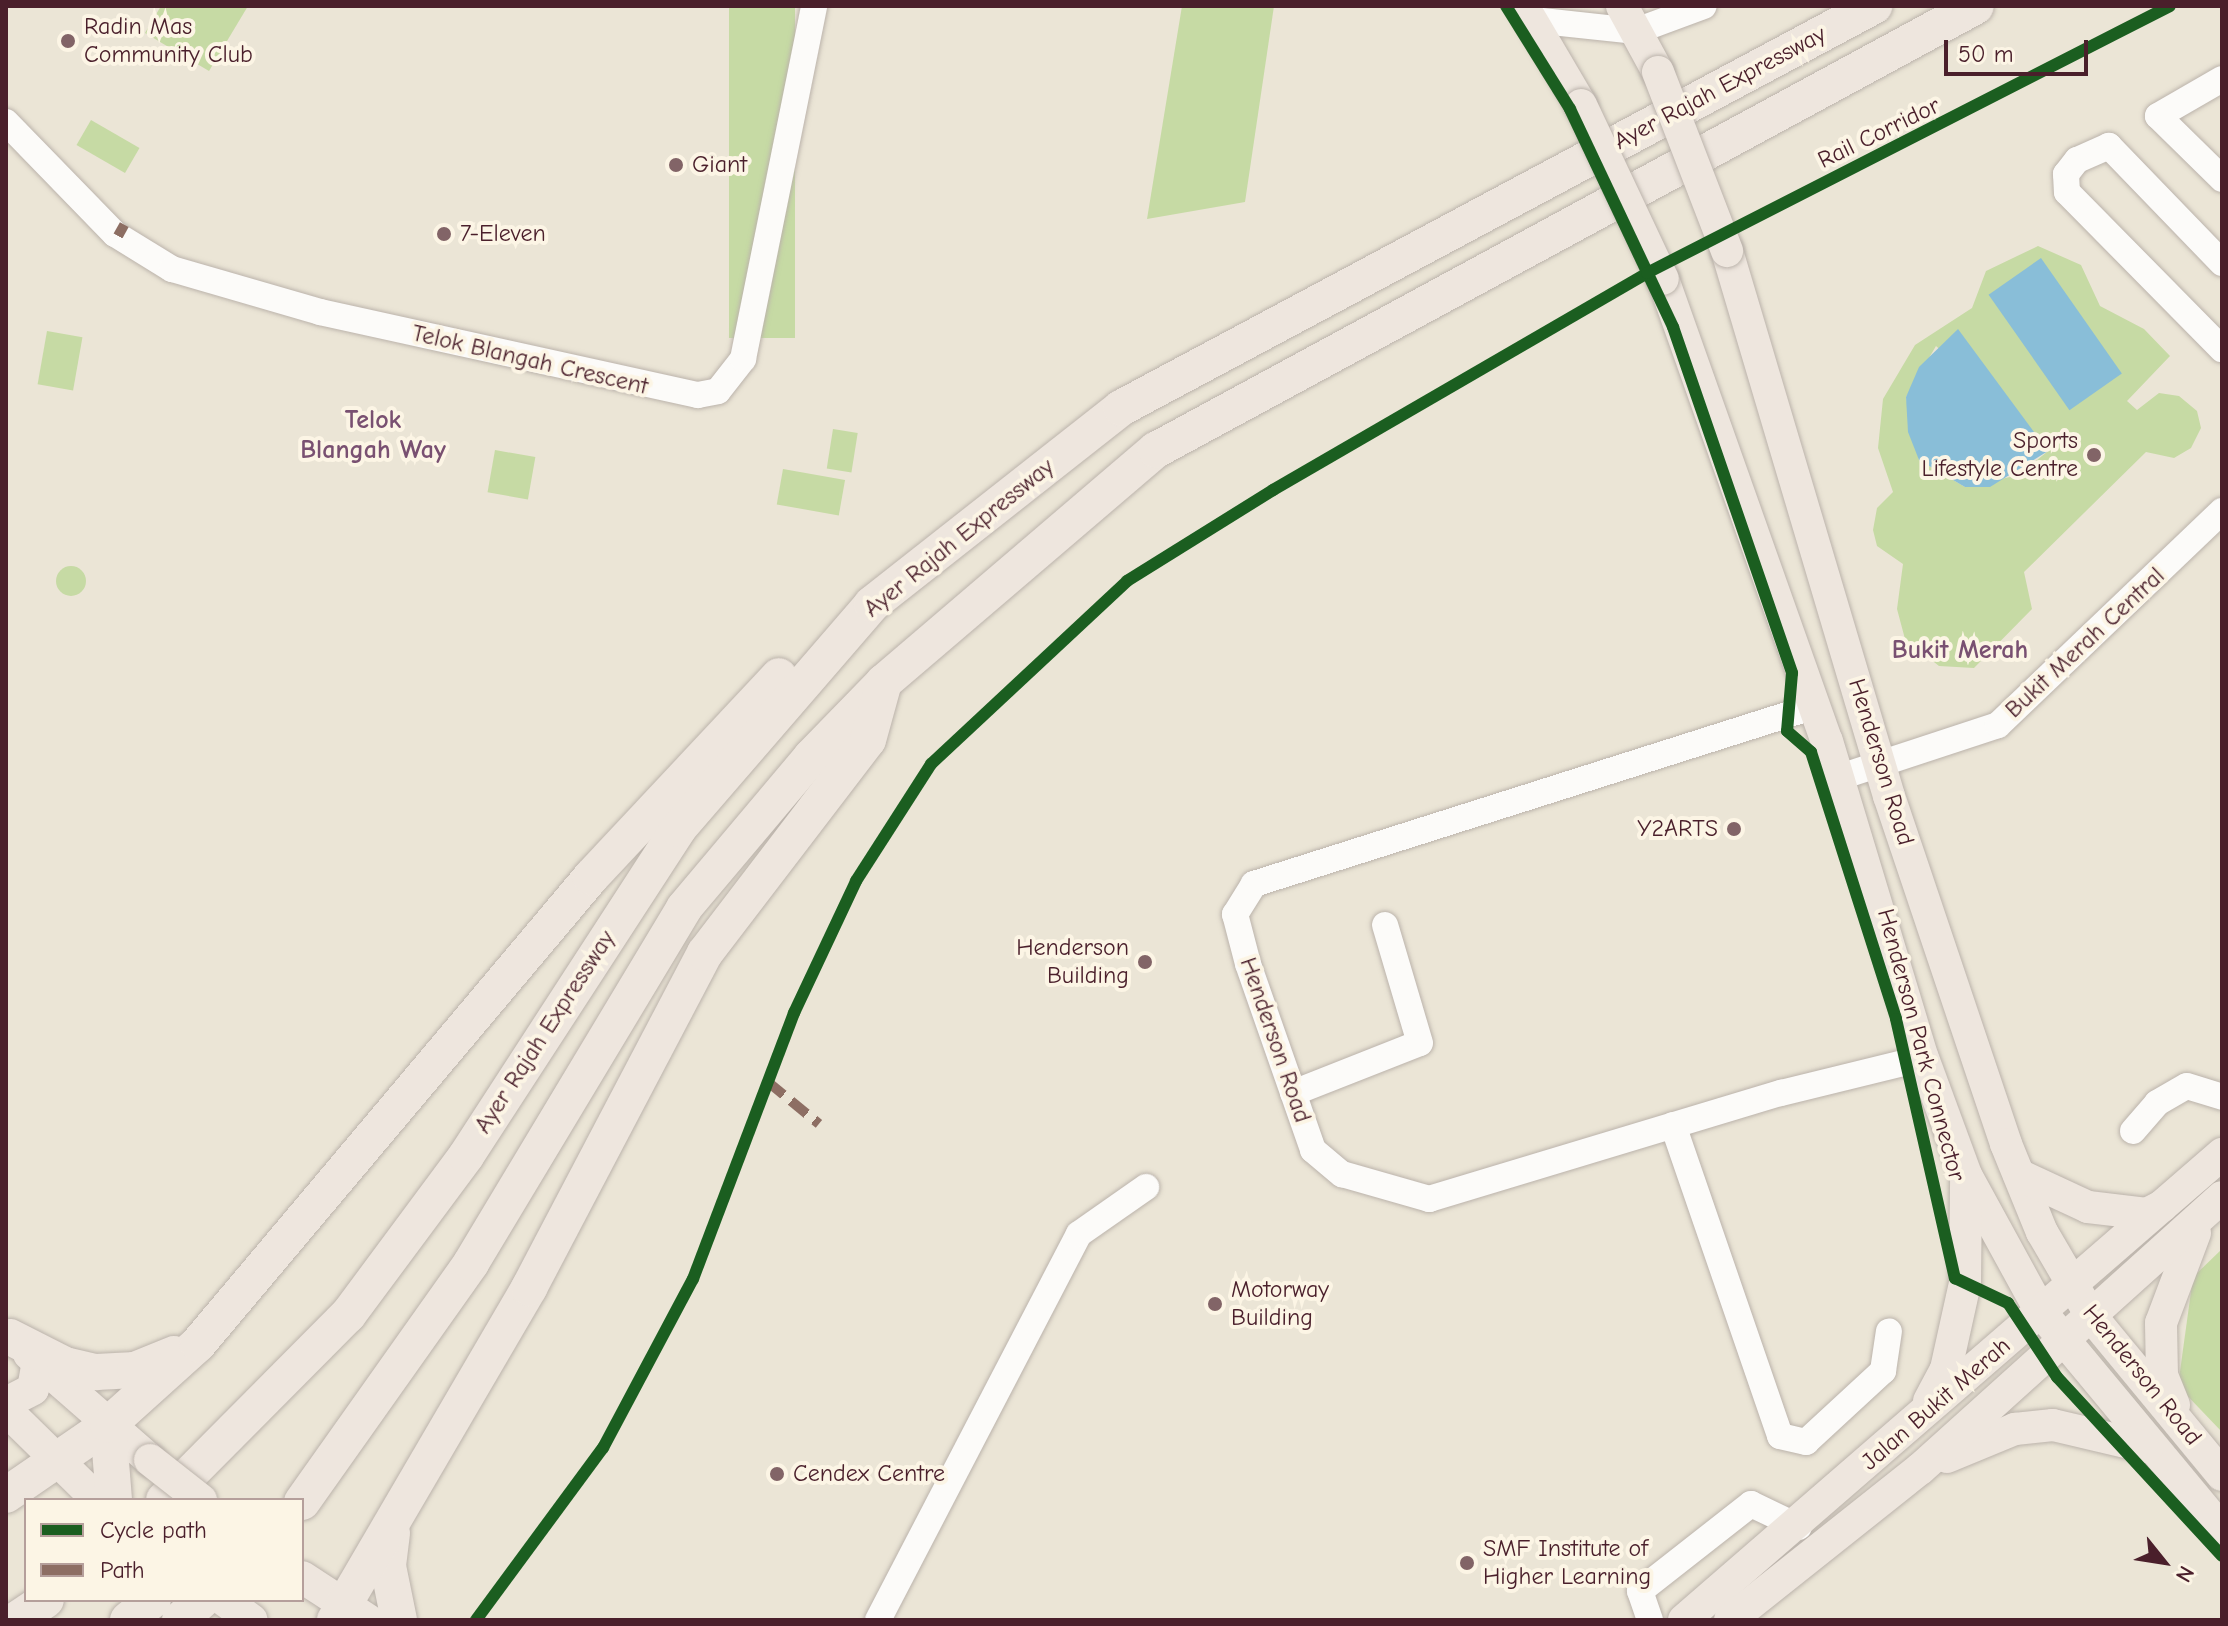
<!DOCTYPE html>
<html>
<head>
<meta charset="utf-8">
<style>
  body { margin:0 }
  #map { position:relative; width:2228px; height:1626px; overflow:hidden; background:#ebe5d6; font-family:"Comic Neue",sans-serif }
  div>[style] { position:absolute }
  .green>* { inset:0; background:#c6daa4; transform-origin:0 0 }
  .round { border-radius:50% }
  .water>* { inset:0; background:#89bed8; transform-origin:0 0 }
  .roads { filter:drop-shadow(0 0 2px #bbb3ab) drop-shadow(0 0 2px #bbb3ab) }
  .minor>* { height:26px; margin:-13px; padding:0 13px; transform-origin:13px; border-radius:13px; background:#fcfbf9 }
  .major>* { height:32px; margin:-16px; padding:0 16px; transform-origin:16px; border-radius:16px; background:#eee6de }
  .highway>* { height:36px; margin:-18px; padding:0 18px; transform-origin:18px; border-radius:18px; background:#eee6de }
  .bridges { filter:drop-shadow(0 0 2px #bbb3ab) drop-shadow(0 0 2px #bbb3ab) }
  .major-bridge>* { height:32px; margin:-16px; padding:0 16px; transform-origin:16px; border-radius:16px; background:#eee6de }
  .quiet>* { height:10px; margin-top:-5px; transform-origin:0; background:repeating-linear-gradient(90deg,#8d6e63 0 20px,transparent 0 30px) }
  .cycleway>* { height:12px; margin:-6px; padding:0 6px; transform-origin:6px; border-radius:6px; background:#1b5e20 }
  .dots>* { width:22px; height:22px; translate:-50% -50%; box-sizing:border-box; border:4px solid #fcf5e5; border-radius:50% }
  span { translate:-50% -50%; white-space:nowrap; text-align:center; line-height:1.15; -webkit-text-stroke:8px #fcf5e5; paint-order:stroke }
  .poi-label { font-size:24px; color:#4a1f2b }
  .left { translate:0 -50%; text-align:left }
  .right { translate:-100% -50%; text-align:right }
  .street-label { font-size:24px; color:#4a1f2b }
  .neighbourhood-label { font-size:26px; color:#795071; font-weight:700 }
  .frame { position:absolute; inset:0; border:8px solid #4a1f2b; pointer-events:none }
  .legend { position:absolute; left:24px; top:1498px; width:280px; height:104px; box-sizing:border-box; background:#fcf5e5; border:2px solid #b59f9b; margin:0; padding:10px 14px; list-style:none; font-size:24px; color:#4a1f2b }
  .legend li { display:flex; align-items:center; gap:16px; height:40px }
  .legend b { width:40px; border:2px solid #b59f9b }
  .north { position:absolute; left:2124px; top:1522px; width:80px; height:80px; -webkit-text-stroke:6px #fcf5e5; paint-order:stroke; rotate:120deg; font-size:22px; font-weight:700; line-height:32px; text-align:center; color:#4a1f2b }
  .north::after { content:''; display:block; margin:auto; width:28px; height:36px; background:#4a1f2b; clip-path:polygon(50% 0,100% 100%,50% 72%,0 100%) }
  .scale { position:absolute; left:1944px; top:40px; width:144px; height:36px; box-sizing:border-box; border:4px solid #4a1f2b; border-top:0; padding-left:10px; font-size:24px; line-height:28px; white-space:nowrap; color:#4a1f2b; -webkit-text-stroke:6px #fcf5e5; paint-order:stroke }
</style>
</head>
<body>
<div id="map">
  <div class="green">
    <i style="clip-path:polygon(161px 6px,248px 6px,209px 71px,145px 33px)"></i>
    <i style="left:729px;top:6px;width:66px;height:332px"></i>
    <i style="clip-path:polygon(1182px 6px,1274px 6px,1245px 202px,1147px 219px)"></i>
    <i style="left:91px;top:120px;width:56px;height:29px;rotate:30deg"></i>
    <i style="clip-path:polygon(evenodd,2038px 246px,2081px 265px,2100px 306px,2144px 329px,2170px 356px,2127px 401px,2137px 410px,2159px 393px,2179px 396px,2197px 411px,2201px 428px,2191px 448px,2174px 458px,2146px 452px,2024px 572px,2032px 609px,1974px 668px,1939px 666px,1905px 639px,1897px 609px,1903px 564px,1877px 546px,1873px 530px,1877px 508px,1893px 492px,1878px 448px,1883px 399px,1915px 345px,1972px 308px,1986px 271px,2038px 246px,1936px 346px,2048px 451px,2019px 475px,1965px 487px,1919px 460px,1906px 397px,1936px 346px)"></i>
    <i style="left:47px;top:331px;width:36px;height:54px;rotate:10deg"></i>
    <i style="left:833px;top:429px;width:25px;height:40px;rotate:9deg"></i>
    <i style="left:495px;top:450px;width:41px;height:43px;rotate:10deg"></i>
    <i style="left:783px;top:469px;width:63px;height:36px;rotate:10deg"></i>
    <i class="round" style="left:56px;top:566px;width:30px;height:30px"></i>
    <i style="clip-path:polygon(2222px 1249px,2222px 1432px,2178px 1386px,2193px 1277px)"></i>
  </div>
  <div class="water">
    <i style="left:2041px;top:258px;width:141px;height:64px;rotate:55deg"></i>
    <i style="clip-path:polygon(1958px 329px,2048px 451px,1990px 487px,1965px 487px,1919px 460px,1908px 432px,1906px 397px,1919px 367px)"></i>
  </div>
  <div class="roads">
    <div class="minor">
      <i style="left:1533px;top:20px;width:104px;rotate:6.1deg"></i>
      <i style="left:1636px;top:31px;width:72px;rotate:-20.2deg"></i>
      <i style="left:2222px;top:79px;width:74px;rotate:150deg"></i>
      <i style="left:2158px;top:116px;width:90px;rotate:44.5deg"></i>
      <i style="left:6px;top:122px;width:156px;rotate:45.8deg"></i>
      <i style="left:115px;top:234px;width:67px;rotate:31.6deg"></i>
      <i style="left:172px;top:269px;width:154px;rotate:16.2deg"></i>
      <i style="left:320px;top:312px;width:387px;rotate:12.4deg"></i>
      <i style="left:698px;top:395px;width:20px;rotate:-11deg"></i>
      <i style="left:718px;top:391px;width:41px;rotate:-52deg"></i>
      <i style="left:743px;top:359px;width:360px;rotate:-78.6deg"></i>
      <i style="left:2222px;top:263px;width:163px;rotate:-134deg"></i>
      <i style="left:2109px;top:146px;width:35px;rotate:156deg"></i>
      <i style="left:2077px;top:160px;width:18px;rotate:128deg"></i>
      <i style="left:2066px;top:174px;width:18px;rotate:87deg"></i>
      <i style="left:2067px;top:192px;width:221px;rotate:45.4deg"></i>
      <i style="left:1815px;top:706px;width:589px;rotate:162.4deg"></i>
      <i style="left:1254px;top:884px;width:36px;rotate:122deg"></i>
      <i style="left:1235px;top:914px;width:52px;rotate:75.4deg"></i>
      <i style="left:1248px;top:964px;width:197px;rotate:70.7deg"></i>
      <i style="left:1313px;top:1150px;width:38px;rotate:40deg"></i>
      <i style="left:1342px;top:1174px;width:91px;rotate:16deg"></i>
      <i style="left:1429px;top:1199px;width:368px;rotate:-16.8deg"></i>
      <i style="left:1781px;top:1093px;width:146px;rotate:-13.8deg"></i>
      <i style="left:1840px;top:777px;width:166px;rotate:-18.2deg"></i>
      <i style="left:1998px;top:725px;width:310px;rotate:-43.7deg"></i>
      <i style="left:1293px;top:1093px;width:136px;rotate:-21.5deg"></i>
      <i style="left:1420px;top:1043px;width:123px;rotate:-106.5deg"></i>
      <i style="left:1673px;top:1125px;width:329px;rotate:71deg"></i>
      <i style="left:1780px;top:1436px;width:27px;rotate:13deg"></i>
      <i style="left:1806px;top:1442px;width:105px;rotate:-42.7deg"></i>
      <i style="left:1883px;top:1371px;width:40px;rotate:-81.5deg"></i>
      <i style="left:2133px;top:1131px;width:37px;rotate:-49deg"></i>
      <i style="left:2157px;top:1103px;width:34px;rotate:-30deg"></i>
      <i style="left:2187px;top:1086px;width:37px;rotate:17deg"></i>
      <i style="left:878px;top:1620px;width:435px;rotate:-62.5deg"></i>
      <i style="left:1079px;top:1234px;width:82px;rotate:-35deg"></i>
      <i style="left:1650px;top:1620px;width:31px;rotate:-109deg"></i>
      <i style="left:1640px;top:1591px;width:141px;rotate:-38.1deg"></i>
      <i style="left:1751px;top:1504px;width:53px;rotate:25.6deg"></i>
    </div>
    <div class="major">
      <i style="left:1523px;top:6px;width:115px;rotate:59.6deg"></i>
      <i style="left:1622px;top:6px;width:75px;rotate:61.4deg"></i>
      <i style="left:1727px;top:251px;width:569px;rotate:73.45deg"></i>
      <i style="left:1889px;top:796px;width:367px;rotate:71.4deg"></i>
      <i style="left:2006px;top:1144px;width:95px;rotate:67.8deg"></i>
      <i style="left:2042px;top:1232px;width:97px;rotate:59.7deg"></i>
      <i style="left:2091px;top:1316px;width:206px;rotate:50.5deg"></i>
      <i style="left:1663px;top:279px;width:490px;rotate:70.5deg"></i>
      <i style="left:1827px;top:741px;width:331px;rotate:73.2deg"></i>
      <i style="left:1923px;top:1058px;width:125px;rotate:69.8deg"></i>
      <i style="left:1966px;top:1175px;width:156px;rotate:61.3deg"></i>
      <i style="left:2041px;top:1312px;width:283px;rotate:50.3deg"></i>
      <i style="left:2019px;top:1175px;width:76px;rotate:24.9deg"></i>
      <i style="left:2088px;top:1207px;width:59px;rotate:6.8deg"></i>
      <i style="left:2147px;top:1214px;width:17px;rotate:-28deg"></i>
      <i style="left:29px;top:1354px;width:161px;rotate:41.2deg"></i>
      <i style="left:1929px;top:1401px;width:36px;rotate:-62deg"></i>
      <i style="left:1946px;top:1369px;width:88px;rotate:-77.5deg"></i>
      <i style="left:1965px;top:1283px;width:104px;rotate:-89.4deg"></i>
      <i style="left:6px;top:1403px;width:30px;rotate:-27deg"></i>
      <i style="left:33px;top:1389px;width:28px;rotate:-80deg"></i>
      <i style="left:2174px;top:1405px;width:31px;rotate:-112deg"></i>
      <i style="left:2162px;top:1376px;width:53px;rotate:-91.1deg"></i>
      <i style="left:2161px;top:1323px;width:96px;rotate:-69.3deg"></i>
      <i style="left:6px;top:1410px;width:129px;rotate:44.4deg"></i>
      <i style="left:1947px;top:1457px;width:74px;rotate:-22.4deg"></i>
      <i style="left:2015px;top:1429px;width:38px;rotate:-6deg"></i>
      <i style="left:2053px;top:1425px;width:97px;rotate:13.2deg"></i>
      <i style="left:302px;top:1577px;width:79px;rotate:33.1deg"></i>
      <i style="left:224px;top:1600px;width:34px;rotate:36deg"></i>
      <i style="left:1684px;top:1620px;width:712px;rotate:-40.9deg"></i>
      <i style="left:1730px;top:1620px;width:243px;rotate:-38.5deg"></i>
      <i style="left:1920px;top:1469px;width:406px;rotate:-42deg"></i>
    </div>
    <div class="highway">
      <i style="left:10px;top:1337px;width:62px;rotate:27deg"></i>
      <i style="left:65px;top:1365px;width:32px;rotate:13deg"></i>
      <i style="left:96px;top:1372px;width:39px;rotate:-3deg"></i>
      <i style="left:135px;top:1370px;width:42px;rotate:-22.3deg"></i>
      <i style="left:108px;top:1425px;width:75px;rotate:85.4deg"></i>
      <i style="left:6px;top:1495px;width:124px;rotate:-34.5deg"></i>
      <i style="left:108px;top:1425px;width:121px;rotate:-42deg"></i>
      <i style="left:198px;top:1344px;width:610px;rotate:-49.92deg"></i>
      <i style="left:591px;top:877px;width:275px;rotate:-46.9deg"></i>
      <i style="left:164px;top:1500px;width:261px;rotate:-45.2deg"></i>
      <i style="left:348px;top:1315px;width:198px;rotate:-53.4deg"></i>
      <i style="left:466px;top:1156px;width:390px;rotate:-57deg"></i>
      <i style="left:678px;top:829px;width:297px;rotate:-49.2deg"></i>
      <i style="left:872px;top:604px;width:317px;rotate:-38.2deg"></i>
      <i style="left:1121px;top:408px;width:854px;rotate:-28.1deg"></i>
      <i style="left:302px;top:1502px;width:293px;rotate:-54.7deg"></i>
      <i style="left:471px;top:1263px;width:414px;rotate:-59deg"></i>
      <i style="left:684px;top:908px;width:197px;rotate:-49.9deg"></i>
      <i style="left:811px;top:757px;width:105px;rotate:-45.8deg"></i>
      <i style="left:884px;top:682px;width:358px;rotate:-40.5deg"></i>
      <i style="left:1156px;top:450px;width:932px;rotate:-28.43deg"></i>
      <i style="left:392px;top:1533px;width:33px;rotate:97deg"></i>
      <i style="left:388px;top:1566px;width:55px;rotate:78.5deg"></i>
      <i style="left:16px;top:1620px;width:36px;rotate:-34deg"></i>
      <i style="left:128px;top:1620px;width:32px;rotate:-39deg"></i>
      <i style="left:180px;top:1620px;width:30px;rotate:-42deg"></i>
      <i style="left:335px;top:1620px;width:385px;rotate:-59.7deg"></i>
      <i style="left:529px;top:1288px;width:378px;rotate:-62.3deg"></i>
      <i style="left:705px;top:953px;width:268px;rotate:-52.6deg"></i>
      <i style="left:868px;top:740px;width:60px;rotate:-74.6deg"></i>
    </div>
  </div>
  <div class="bridges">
    <div class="major-bridge">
      <i style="left:1658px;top:72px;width:192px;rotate:68.9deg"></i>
      <i style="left:1581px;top:105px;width:192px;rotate:64.8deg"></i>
      <i style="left:150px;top:1460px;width:65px;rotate:38.1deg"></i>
    </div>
  </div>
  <div class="quiet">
    <i style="left:118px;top:236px;width:13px;rotate:-61deg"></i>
    <i style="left:768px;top:1082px;width:66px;rotate:39.5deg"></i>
  </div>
  <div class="cycleway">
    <i style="left:1506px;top:6px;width:121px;rotate:58.1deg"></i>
    <i style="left:1570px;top:109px;width:241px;rotate:64.7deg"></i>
    <i style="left:1673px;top:327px;width:366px;rotate:71deg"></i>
    <i style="left:1792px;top:673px;width:58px;rotate:94.9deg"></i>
    <i style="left:1787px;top:731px;width:32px;rotate:41deg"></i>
    <i style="left:1811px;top:752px;width:280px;rotate:72.3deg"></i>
    <i style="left:1896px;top:1019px;width:266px;rotate:77.2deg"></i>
    <i style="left:1955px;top:1278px;width:59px;rotate:25.3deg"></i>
    <i style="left:2008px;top:1303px;width:89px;rotate:56.5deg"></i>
    <i style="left:2057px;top:1377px;width:243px;rotate:47.3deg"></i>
    <i style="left:476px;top:1620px;width:214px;rotate:-53.6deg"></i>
    <i style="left:603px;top:1448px;width:191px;rotate:-62deg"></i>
    <i style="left:693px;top:1279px;width:285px;rotate:-69.2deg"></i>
    <i style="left:794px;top:1013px;width:146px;rotate:-64.8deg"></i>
    <i style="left:856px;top:881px;width:139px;rotate:-57.3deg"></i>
    <i style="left:931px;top:764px;width:268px;rotate:-43deg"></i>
    <i style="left:1127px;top:581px;width:172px;rotate:-31.9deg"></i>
    <i style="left:1273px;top:490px;width:432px;rotate:-30.1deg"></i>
    <i style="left:1647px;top:273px;width:587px;rotate:-27.05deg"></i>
  </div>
  <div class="dots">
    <i style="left:68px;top:41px;background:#826467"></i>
    <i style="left:676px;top:165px;background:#826467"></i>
    <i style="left:444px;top:234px;background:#826467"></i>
    <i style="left:2094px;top:455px;background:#826467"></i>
    <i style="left:1734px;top:829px;background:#826467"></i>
    <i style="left:1145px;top:962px;background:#826467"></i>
    <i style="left:1215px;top:1304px;background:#826467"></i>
    <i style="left:777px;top:1474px;background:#826467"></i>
    <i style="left:1467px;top:1563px;background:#826467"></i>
  </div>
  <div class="poi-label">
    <span class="left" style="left:84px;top:41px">Radin Mas<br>Community Club</span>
    <span class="left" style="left:692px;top:165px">Giant</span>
    <span class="left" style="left:460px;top:234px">7-Eleven</span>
    <span class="right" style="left:2078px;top:455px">Sports<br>Lifestyle Centre</span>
    <span class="right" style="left:1718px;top:829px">Y2ARTS</span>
    <span class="right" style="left:1129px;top:962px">Henderson<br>Building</span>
    <span class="left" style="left:1231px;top:1304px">Motorway<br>Building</span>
    <span class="left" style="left:793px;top:1474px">Cendex Centre</span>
    <span class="left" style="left:1483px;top:1563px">SMF Institute of<br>Higher Learning</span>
  </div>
  <div class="street-label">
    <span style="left:1720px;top:88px;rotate:-28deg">Ayer Rajah Expressway</span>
    <span style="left:1879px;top:133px;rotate:-26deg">Rail Corridor</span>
    <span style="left:530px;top:360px;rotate:13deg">Telok Blangah Crescent</span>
    <span style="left:959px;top:538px;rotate:-39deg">Ayer Rajah Expressway</span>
    <span style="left:2085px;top:643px;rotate:-43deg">Bukit Merah Central</span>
    <span style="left:1881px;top:762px;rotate:73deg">Henderson Road</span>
    <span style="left:545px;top:1032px;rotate:-57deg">Ayer Rajah Expressway</span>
    <span style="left:1275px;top:1040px;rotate:71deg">Henderson Road</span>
    <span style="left:1921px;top:1045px;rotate:75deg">Henderson Park Connector</span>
    <span style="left:2142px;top:1375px;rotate:51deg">Henderson Road</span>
    <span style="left:1936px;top:1404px;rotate:-41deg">Jalan Bukit Merah</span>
  </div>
  <div class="neighbourhood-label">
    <span style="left:373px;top:436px">Telok<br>Blangah Way</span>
    <span style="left:1960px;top:651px">Bukit Merah</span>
  </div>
  <div class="frame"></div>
  <ul class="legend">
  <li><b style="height:10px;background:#1b5e20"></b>Cycle path</li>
  <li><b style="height:10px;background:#8d6e63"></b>Path</li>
  </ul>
  <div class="north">N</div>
  <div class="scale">50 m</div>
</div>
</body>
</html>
